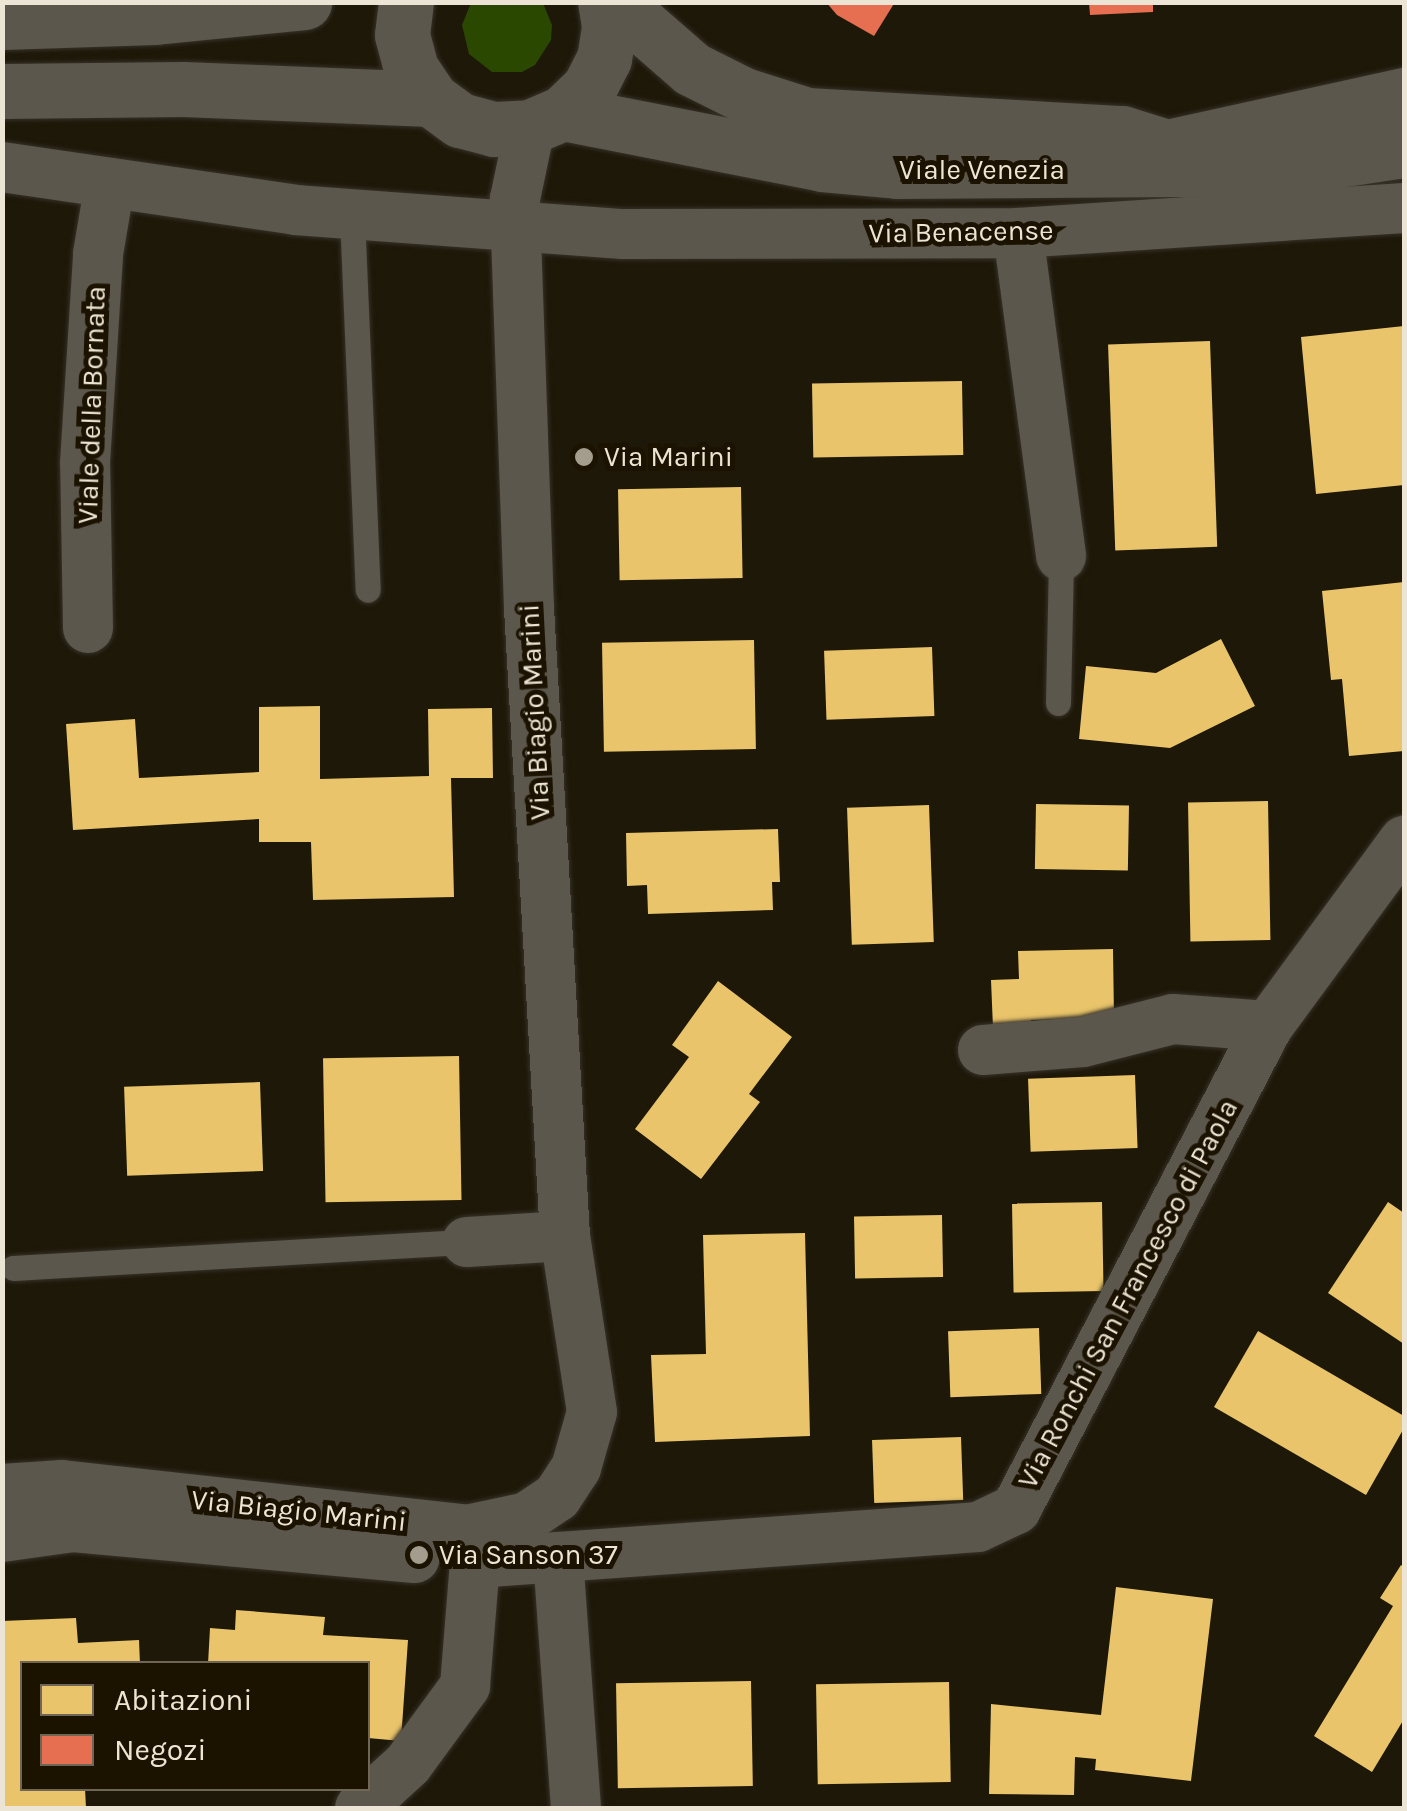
<!DOCTYPE html>
<html>
<head>
<meta charset="utf-8">
<style>
  body { margin:0 }
  #map { position:relative; width:1407px; height:1811px; overflow:hidden; background:#1e1809; font-family:Karla,sans-serif }
  div>[style] { position:absolute }
  .green>* { inset:0; background:#2b4801 }
  .homes>* { inset:0; background:#e9c46a; transform-origin:0 0 }
  .shops>* { inset:0; background:#e76f51 }
  .roads { filter:drop-shadow(0 0 2px #363128) drop-shadow(0 0 2px #363128) }
  .lane>* { height:25px; margin:-12.5px; padding:0 12.5px; transform-origin:12.5px; border-radius:12.5px; background:#5b574c }
  .street>* { height:50px; margin:-25px; padding:0 25px; transform-origin:25px; border-radius:25px; background:#5b574c }
  .secondary>* { height:55px; margin:-27.5px; padding:0 27.5px; transform-origin:27.5px; border-radius:27.5px; background:#5b574c }
  .dots>* { width:28px; height:28px; translate:-50% -50%; box-sizing:border-box; border:5px solid #1c1200; border-radius:50% }
  span { translate:-50% -50%; white-space:nowrap; text-align:center; line-height:1.15; -webkit-text-stroke:10px #1c1200; paint-order:stroke }
  .street-label { font-size:28px; color:#ece5d5 }
  .poi-label { font-size:28px; color:#ece5d5 }
  .left { translate:0 -50%; text-align:left }
  .frame { position:absolute; inset:0; border:5px solid #ece5d5; pointer-events:none }
  .legend { position:absolute; left:20px; top:1661px; width:350px; height:130px; box-sizing:border-box; background:#1c1200; border:2px solid #6f6655; margin:0; padding:12px 18px; list-style:none; font-size:30px; color:#ece5d5 }
  .legend li { display:flex; align-items:center; gap:20px; height:50px }
  .legend b { width:50px; border:2px solid #6f6655 }
</style>
</head>
<body>
<div id="map">
  <div class="green">
    <i style="clip-path:polygon(543px 3px,552px 25px,551px 40px,535px 65px,522px 72px,492px 72px,469px 54px,462px 25px,471px 3px)"></i>
  </div>
  <div class="homes">
    <i style="clip-path:polygon(1404px 326px,1404px 485px,1316px 494px,1301px 337px)"></i>
    <i style="left:1210px;top:341px;width:206px;height:102px;rotate:88deg"></i>
    <i style="left:962px;top:381px;width:74px;height:150px;rotate:89deg"></i>
    <i style="left:741px;top:487px;width:91px;height:123px;rotate:89deg"></i>
    <i style="clip-path:polygon(1404px 582px,1404px 751px,1349px 756px,1342px 679px,1331px 680px,1322px 591px)"></i>
    <i style="clip-path:polygon(1221px 639px,1255px 706px,1170px 748px,1079px 739px,1086px 666px,1156px 673px)"></i>
    <i style="left:754px;top:640px;width:109px;height:152px;rotate:89deg"></i>
    <i style="left:932px;top:647px;width:69px;height:108px;rotate:88deg"></i>
    <i style="clip-path:polygon(320px 706px,320px 779px,429px 776px,428px 709px,492px 708px,493px 778px,451px 778px,454px 897px,313px 900px,311px 842px,259px 842px,259px 819px,73px 830px,66px 724px,135px 719px,139px 778px,259px 772px,259px 707px)"></i>
    <i style="left:1268px;top:801px;width:139px;height:80px;rotate:89deg"></i>
    <i style="left:1036px;top:804px;width:93px;height:65px;rotate:1deg"></i>
    <i style="left:929px;top:805px;width:137px;height:82px;rotate:88deg"></i>
    <i style="clip-path:polygon(778px 829px,780px 882px,772px 882px,773px 910px,648px 914px,647px 885px,627px 886px,626px 833px)"></i>
    <i style="clip-path:polygon(1113px 949px,1114px 1018px,1031px 1020px,1031px 1027px,993px 1028px,991px 980px,1019px 979px,1018px 951px)"></i>
    <i style="clip-path:polygon(718px 981px,792px 1037px,749px 1094px,760px 1102px,701px 1179px,635px 1129px,689px 1057px,672px 1045px)"></i>
    <i style="left:459px;top:1056px;width:144px;height:136px;rotate:89deg"></i>
    <i style="left:1135px;top:1075px;width:73px;height:107px;rotate:88deg"></i>
    <i style="left:260px;top:1082px;width:89px;height:136px;rotate:88deg"></i>
    <i style="left:1102px;top:1202px;width:89px;height:90px;rotate:89deg"></i>
    <i style="clip-path:polygon(1388px 1202px,1404px 1213px,1404px 1344px,1328px 1293px)"></i>
    <i style="left:942px;top:1215px;width:62px;height:88px;rotate:89deg"></i>
    <i style="clip-path:polygon(805px 1233px,810px 1436px,655px 1442px,651px 1355px,706px 1354px,703px 1235px)"></i>
    <i style="left:1039px;top:1328px;width:66px;height:91px;rotate:88deg"></i>
    <i style="clip-path:polygon(1258px 1331px,1404px 1416px,1404px 1428px,1366px 1495px,1214px 1407px)"></i>
    <i style="left:961px;top:1437px;width:63px;height:89px;rotate:88deg"></i>
    <i style="clip-path:polygon(1401px 1565px,1404px 1567px,1404px 1719px,1372px 1772px,1314px 1736px,1393px 1606px,1380px 1598px)"></i>
    <i style="clip-path:polygon(1116px 1587px,1213px 1599px,1191px 1781px,1095px 1770px,1096px 1759px,1075px 1757px,1074px 1795px,989px 1794px,991px 1704px,1101px 1715px)"></i>
    <i style="clip-path:polygon(236px 1610px,325px 1617px,323px 1635px,408px 1640px,401px 1741px,368px 1738px,368px 1664px,208px 1664px,210px 1628px,235px 1630px)"></i>
    <i style="clip-path:polygon(76px 1618px,78px 1643px,139px 1640px,140px 1664px,22px 1664px,22px 1788px,85px 1788px,86px 1808px,2px 1808px,2px 1621px)"></i>
    <i style="left:751px;top:1681px;width:105px;height:135px;rotate:89deg"></i>
    <i style="left:949px;top:1682px;width:100px;height:133px;rotate:89deg"></i>
  </div>
  <div class="shops">
    <i style="clip-path:polygon(826px 2px,895px 2px,874px 36px,837px 15px)"></i>
    <i style="clip-path:polygon(1089px 2px,1153px 2px,1153px 12px,1090px 15px)"></i>
  </div>
  <div class="roads">
    <div class="lane">
      <i style="left:352px;top:215px;width:375px;rotate:87.6deg"></i>
      <i style="left:1058px;top:703px;width:147px;rotate:-88.8deg"></i>
      <i style="left:13px;top:1268px;width:455px;rotate:-3.3deg"></i>
    </div>
    <div class="street">
      <i style="left:2px;top:167px;width:296px;rotate:8.3deg"></i>
      <i style="left:295px;top:210px;width:329px;rotate:4.2deg"></i>
      <i style="left:623px;top:234px;width:395px;rotate:-0.1deg"></i>
      <i style="left:1018px;top:233px;width:387px;rotate:-3.7deg"></i>
      <i style="left:1018px;top:233px;width:326px;rotate:82.4deg"></i>
      <i style="left:88px;top:628px;width:165px;rotate:-91deg"></i>
      <i style="left:85px;top:463px;width:209px;rotate:-86.4deg"></i>
      <i style="left:98px;top:254px;width:72px;rotate:-80.4deg"></i>
      <i style="left:983px;top:1050px;width:100px;rotate:-4.6deg"></i>
      <i style="left:1083px;top:1042px;width:93px;rotate:-14.3deg"></i>
      <i style="left:1173px;top:1019px;width:95px;rotate:4.2deg"></i>
      <i style="left:467px;top:1242px;width:98px;rotate:-3.5deg"></i>
      <i style="left:2px;top:1489px;width:60px;rotate:-3.8deg"></i>
      <i style="left:62px;top:1485px;width:407px;rotate:6.3deg"></i>
      <i style="left:467px;top:1530px;width:61px;rotate:-12.2deg"></i>
      <i style="left:527px;top:1517px;width:36px;rotate:-34deg"></i>
      <i style="left:557px;top:1497px;width:35px;rotate:-57deg"></i>
      <i style="left:576px;top:1468px;width:58px;rotate:-74.1deg"></i>
      <i style="left:592px;top:1412px;width:178px;rotate:-98.7deg"></i>
      <i style="left:565px;top:1236px;width:629px;rotate:-93.28deg"></i>
      <i style="left:529px;top:608px;width:409px;rotate:-92deg"></i>
      <i style="left:515px;top:199px;width:74px;rotate:-78.2deg"></i>
      <i style="left:2px;top:1537px;width:72px;rotate:-8deg"></i>
      <i style="left:73px;top:1527px;width:343px;rotate:5.2deg"></i>
      <i style="left:558px;top:1557px;width:252px;rotate:85.9deg"></i>
      <i style="left:360px;top:1808px;width:65px;rotate:-42.5deg"></i>
      <i style="left:408px;top:1764px;width:97px;rotate:-53.8deg"></i>
      <i style="left:465px;top:1686px;width:123px;rotate:-85.4deg"></i>
      <i style="left:475px;top:1563px;width:504px;rotate:-4.09deg"></i>
      <i style="left:978px;top:1527px;width:42px;rotate:-25.3deg"></i>
      <i style="left:1016px;top:1509px;width:545px;rotate:-62.45deg"></i>
      <i style="left:1268px;top:1026px;width:230px;rotate:-53.7deg"></i>
    </div>
    <div class="secondary">
      <i style="left:406px;top:2px;width:33px;rotate:97deg"></i>
      <i style="left:402px;top:35px;width:35px;rotate:75deg"></i>
      <i style="left:411px;top:69px;width:36px;rotate:56deg"></i>
      <i style="left:431px;top:99px;width:36px;rotate:36deg"></i>
      <i style="left:460px;top:120px;width:35px;rotate:15deg"></i>
      <i style="left:494px;top:129px;width:36px;rotate:-3deg"></i>
      <i style="left:530px;top:127px;width:36px;rotate:-23deg"></i>
      <i style="left:563px;top:113px;width:36px;rotate:-44deg"></i>
      <i style="left:589px;top:88px;width:33px;rotate:-63deg"></i>
      <i style="left:604px;top:59px;width:33px;rotate:-81deg"></i>
      <i style="left:609px;top:26px;width:24px;rotate:-99deg"></i>
      <i style="left:615px;top:2px;width:102px;rotate:41deg"></i>
      <i style="left:692px;top:69px;width:58px;rotate:26.6deg"></i>
      <i style="left:744px;top:95px;width:66px;rotate:17.6deg"></i>
      <i style="left:807px;top:115px;width:316px;rotate:3.3deg"></i>
      <i style="left:1122px;top:133px;width:47px;rotate:17.3deg"></i>
      <i style="left:1167px;top:147px;width:243px;rotate:-12.4deg"></i>
      <i style="left:2px;top:22px;width:153px;rotate:-1.9deg"></i>
      <i style="left:155px;top:17px;width:150px;rotate:-5.7deg"></i>
      <i style="left:2px;top:91px;width:181px;rotate:-0.6deg"></i>
      <i style="left:183px;top:89px;width:248px;rotate:2.3deg"></i>
      <i style="left:563px;top:113px;width:264px;rotate:11.1deg"></i>
      <i style="left:822px;top:164px;width:75px;rotate:5.3deg"></i>
      <i style="left:897px;top:171px;width:387px;rotate:-0.4deg"></i>
      <i style="left:1284px;top:168px;width:121px;rotate:-8.5deg"></i>
    </div>
  </div>
  <div class="dots">
    <i style="left:584px;top:457px;background:#a49d8e"></i>
    <i style="left:419px;top:1555px;background:#a49d8e"></i>
  </div>
  <div class="street-label">
    <span style="left:982px;top:170px">Viale Venezia</span>
    <span style="left:961px;top:232px;rotate:-1deg">Via Benacense</span>
    <span style="left:92px;top:405px;rotate:-88deg">Viale della Bornata</span>
    <span style="left:535px;top:712px;rotate:-93deg">Via Biagio Marini</span>
    <span style="left:1128px;top:1294px;rotate:-62deg">Via Ronchi San Francesco di Paola</span>
    <span style="left:299px;top:1511px;rotate:6deg">Via Biagio Marini</span>
  </div>
  <div class="poi-label">
    <span class="left" style="left:604px;top:457px">Via Marini</span>
    <span class="left" style="left:439px;top:1555px">Via Sanson 37</span>
  </div>
  <div class="frame"></div>
  <ul class="legend">
  <li><b style="height:28px;background:#e9c46a"></b>Abitazioni</li>
  <li><b style="height:28px;background:#e76f51"></b>Negozi</li>
  </ul>
</div>
</body>
</html>
